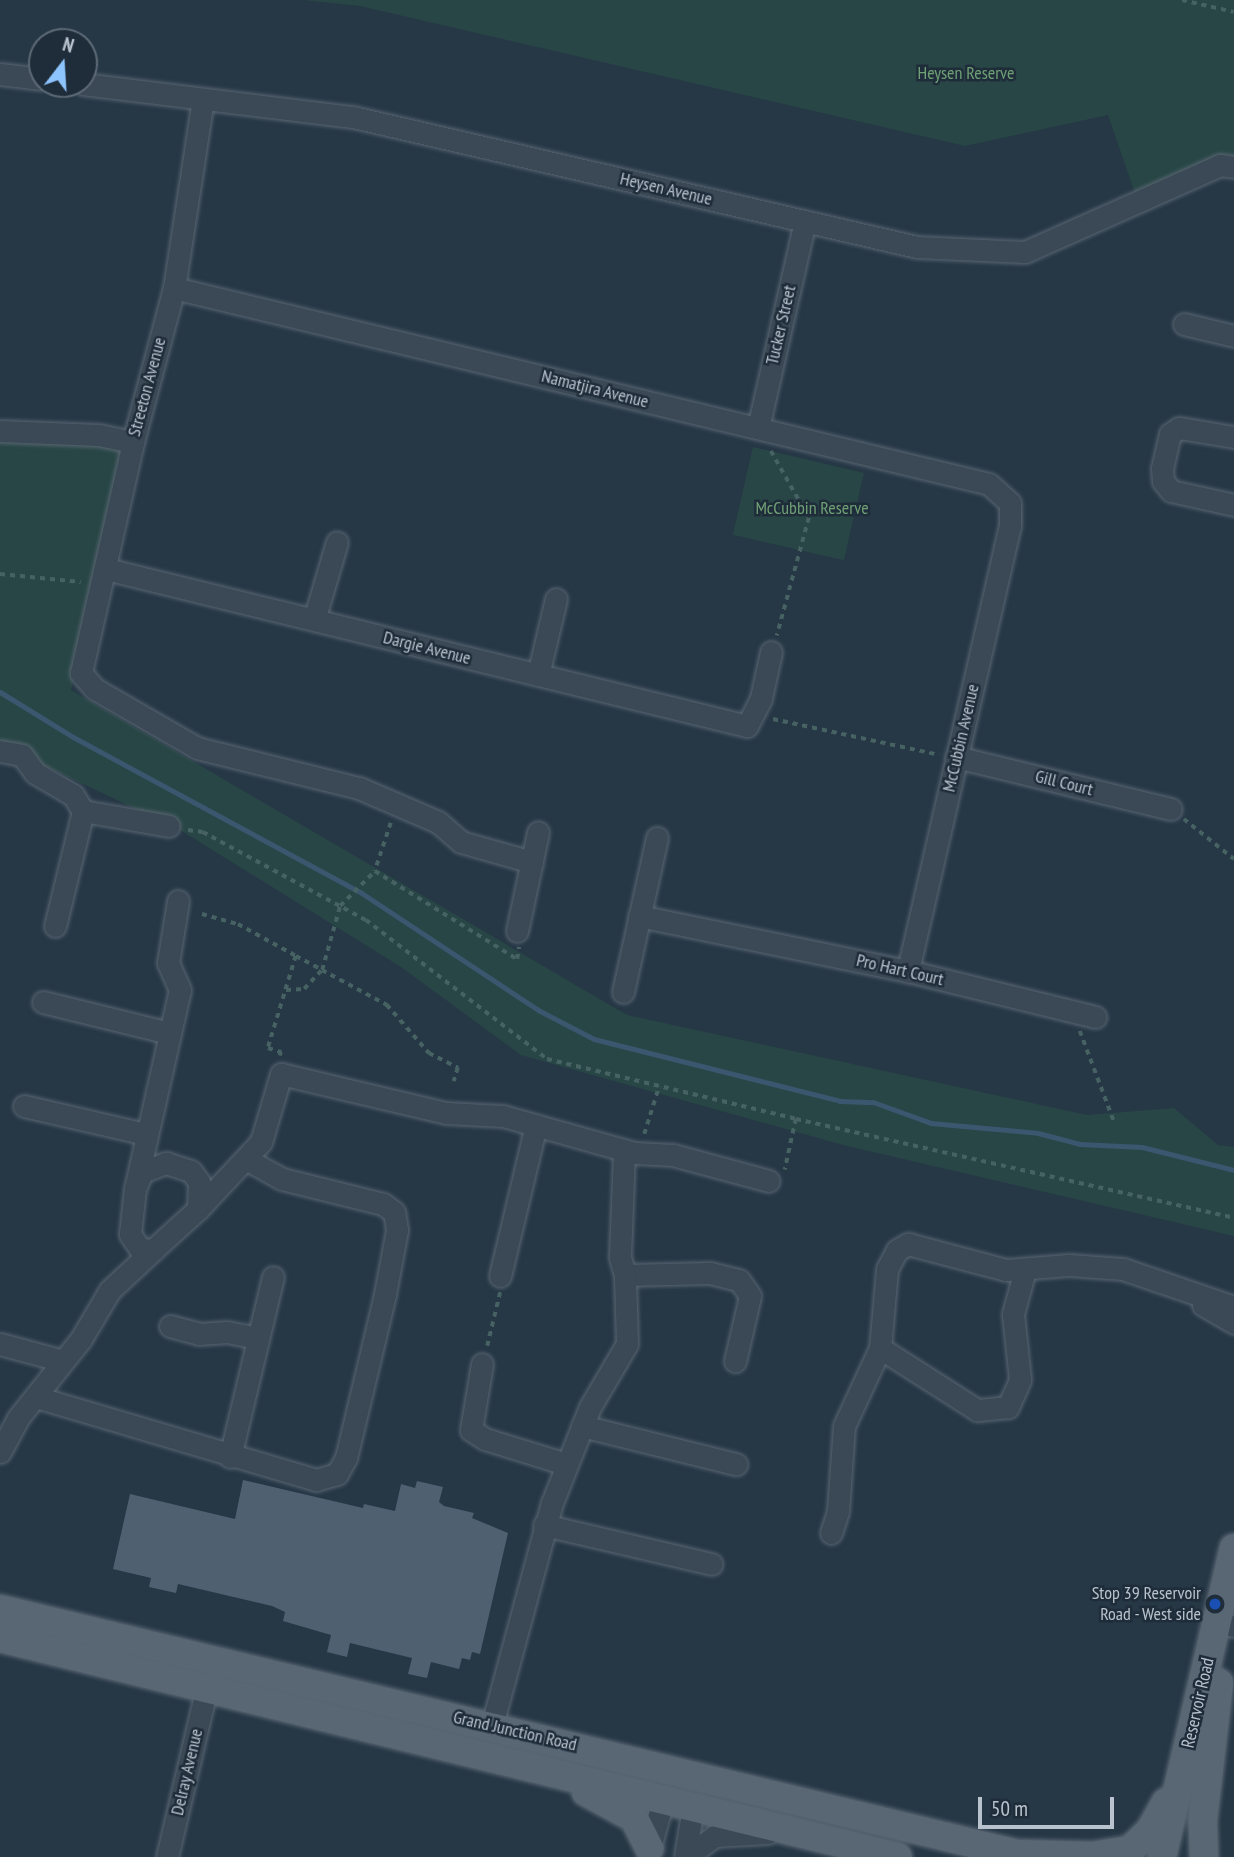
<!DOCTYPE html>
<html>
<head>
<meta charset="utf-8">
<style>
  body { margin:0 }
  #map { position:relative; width:1234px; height:1857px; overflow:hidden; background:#263746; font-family:"PT Sans Narrow",sans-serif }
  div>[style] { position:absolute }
  .green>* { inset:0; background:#284646; transform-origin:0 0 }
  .stream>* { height:5px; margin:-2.5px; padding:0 2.5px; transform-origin:2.5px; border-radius:2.5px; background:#3b566f }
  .building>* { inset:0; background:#4f6071 }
  .path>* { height:3.5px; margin-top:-1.75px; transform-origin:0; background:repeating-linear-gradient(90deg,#476262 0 5px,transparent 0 10px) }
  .roads { filter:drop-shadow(0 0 2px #596672) drop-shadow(0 0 2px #596672) }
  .minor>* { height:21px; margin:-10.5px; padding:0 10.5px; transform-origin:10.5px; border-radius:10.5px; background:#3b4855 }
  .major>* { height:28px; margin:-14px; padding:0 14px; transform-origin:14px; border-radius:14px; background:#596775 }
  .dots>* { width:19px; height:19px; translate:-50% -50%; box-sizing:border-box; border:4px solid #1f2d3a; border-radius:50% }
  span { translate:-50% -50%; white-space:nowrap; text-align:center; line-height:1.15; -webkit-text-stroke:5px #1f2d3a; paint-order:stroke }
  .park-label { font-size:18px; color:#6fa075 }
  .street-label { font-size:18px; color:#b9c3ce }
  .poi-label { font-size:18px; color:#b9c3ce }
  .right { translate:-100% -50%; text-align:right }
  .north { position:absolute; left:28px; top:28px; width:70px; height:70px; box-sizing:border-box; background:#1f2d3a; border:2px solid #5d6975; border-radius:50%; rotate:17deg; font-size:19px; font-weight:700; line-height:28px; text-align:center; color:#b9c3ce }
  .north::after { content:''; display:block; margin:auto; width:24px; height:32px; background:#8ec4fe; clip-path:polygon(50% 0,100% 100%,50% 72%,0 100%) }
  .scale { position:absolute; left:978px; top:1797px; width:136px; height:32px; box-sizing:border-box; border:4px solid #b9c3ce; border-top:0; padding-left:9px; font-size:21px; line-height:24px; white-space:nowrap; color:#b9c3ce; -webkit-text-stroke:5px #1f2d3a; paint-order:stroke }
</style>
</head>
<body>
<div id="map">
  <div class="green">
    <i style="clip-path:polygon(303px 0,1234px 0,1234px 167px,1138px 202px,1108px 115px,965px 146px,360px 6px)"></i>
    <i style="clip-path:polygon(0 436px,133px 442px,71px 690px,627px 1015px,1087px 1115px,1174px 1108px,1218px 1145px,1234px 1147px,1234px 1236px,843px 1145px,521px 1055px,401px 967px,180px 830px,22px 755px,0 750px)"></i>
    <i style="left:753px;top:447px;width:114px;height:90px;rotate:13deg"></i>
  </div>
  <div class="stream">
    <i style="left:0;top:692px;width:86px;rotate:31.7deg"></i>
    <i style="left:73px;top:737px;width:326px;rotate:28.4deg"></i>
    <i style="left:360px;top:892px;width:214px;rotate:33.5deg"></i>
    <i style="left:538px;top:1010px;width:63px;rotate:27.4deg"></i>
    <i style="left:594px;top:1039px;width:254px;rotate:14.1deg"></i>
    <i style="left:840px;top:1101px;width:33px;rotate:2deg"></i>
    <i style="left:873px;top:1102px;width:62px;rotate:19.9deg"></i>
    <i style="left:931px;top:1123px;width:107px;rotate:5.3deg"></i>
    <i style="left:1038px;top:1133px;width:43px;rotate:14.7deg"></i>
    <i style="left:1080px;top:1144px;width:62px;rotate:2.8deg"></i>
    <i style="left:1142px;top:1147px;width:95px;rotate:14deg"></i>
  </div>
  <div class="building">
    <i style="clip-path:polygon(243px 1480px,363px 1508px,364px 1504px,395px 1511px,401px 1484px,415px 1488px,417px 1481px,443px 1487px,439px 1502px,444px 1506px,474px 1513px,472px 1518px,508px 1533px,480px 1654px,472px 1652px,470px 1660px,462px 1658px,459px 1669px,431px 1662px,427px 1678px,408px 1674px,412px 1658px,350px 1643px,347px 1657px,327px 1652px,331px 1635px,283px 1621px,285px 1612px,272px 1606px,178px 1584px,176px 1593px,149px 1587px,151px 1578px,113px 1569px,130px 1494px,235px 1519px)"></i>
  </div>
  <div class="path">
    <i style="left:1182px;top:0;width:53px;rotate:13deg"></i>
    <i style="left:771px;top:451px;width:77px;rotate:60.4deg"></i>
    <i style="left:809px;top:518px;width:122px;rotate:105.2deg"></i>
    <i style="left:0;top:574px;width:81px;rotate:5.6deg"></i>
    <i style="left:773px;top:719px;width:170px;rotate:12.2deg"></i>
    <i style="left:1184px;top:819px;width:64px;rotate:38.7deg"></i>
    <i style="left:391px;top:823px;width:51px;rotate:108.4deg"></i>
    <i style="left:375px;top:871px;width:167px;rotate:31.8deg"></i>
    <i style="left:517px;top:959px;width:12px;rotate:-81deg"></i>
    <i style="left:188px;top:830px;width:15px;rotate:8deg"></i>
    <i style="left:203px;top:832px;width:185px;rotate:28.4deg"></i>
    <i style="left:366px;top:920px;width:228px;rotate:37.5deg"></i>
    <i style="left:547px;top:1059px;width:256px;rotate:13.5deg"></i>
    <i style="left:796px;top:1119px;width:52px;rotate:102.2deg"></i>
    <i style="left:202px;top:914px;width:37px;rotate:16deg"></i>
    <i style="left:238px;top:924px;width:66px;rotate:28.9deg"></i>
    <i style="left:296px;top:956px;width:96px;rotate:106.9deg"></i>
    <i style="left:268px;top:1048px;width:14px;rotate:17deg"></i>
    <i style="left:281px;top:1052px;width:4px;rotate:104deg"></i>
    <i style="left:296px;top:956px;width:30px;rotate:28deg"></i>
    <i style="left:322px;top:970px;width:66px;rotate:-74.3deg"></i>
    <i style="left:340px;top:906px;width:49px;rotate:-45deg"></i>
    <i style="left:286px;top:990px;width:18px;rotate:-3deg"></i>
    <i style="left:304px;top:989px;width:26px;rotate:-47deg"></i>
    <i style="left:322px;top:970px;width:74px;rotate:28.3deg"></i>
    <i style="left:387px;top:1005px;width:64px;rotate:48.8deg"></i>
    <i style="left:429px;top:1053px;width:33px;rotate:27deg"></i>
    <i style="left:458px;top:1068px;width:14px;rotate:107deg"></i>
    <i style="left:1080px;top:1031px;width:99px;rotate:69.4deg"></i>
    <i style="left:796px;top:1119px;width:449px;rotate:12.7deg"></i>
    <i style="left:644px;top:1134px;width:50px;rotate:-72.6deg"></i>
    <i style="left:487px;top:1346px;width:56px;rotate:-76.5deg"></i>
  </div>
  <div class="roads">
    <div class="minor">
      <i style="left:0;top:74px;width:42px;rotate:6.8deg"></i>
      <i style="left:83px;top:84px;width:272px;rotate:7deg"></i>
      <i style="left:353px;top:117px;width:579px;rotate:12.98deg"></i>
      <i style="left:917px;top:247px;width:108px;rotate:2.7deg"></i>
      <i style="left:1025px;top:252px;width:214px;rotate:-24deg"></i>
      <i style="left:1220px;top:165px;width:14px;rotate:8deg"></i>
      <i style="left:203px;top:99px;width:191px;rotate:98.7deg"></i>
      <i style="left:174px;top:288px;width:159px;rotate:104.9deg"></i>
      <i style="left:133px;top:442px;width:237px;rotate:102.7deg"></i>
      <i style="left:81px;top:673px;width:21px;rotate:49deg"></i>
      <i style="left:95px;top:689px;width:118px;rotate:30deg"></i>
      <i style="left:197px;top:748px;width:167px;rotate:13.9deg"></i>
      <i style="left:359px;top:788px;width:86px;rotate:23.3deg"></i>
      <i style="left:438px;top:822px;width:30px;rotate:41deg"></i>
      <i style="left:461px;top:842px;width:74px;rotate:15.7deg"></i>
      <i style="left:174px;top:288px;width:838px;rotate:13.52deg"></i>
      <i style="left:989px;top:484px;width:28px;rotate:42deg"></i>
      <i style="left:1010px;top:503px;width:22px;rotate:90deg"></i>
      <i style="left:1010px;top:525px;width:458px;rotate:102.9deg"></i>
      <i style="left:1184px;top:324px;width:51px;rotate:13.5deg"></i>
      <i style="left:758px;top:428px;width:212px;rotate:-77.2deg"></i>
      <i style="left:0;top:431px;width:99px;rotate:2.3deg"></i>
      <i style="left:99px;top:435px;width:35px;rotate:12deg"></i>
      <i style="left:1234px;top:437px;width:56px;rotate:-170.7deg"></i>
      <i style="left:1179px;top:428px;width:11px;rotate:146deg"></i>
      <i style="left:1170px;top:434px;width:35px;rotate:103deg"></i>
      <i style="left:1162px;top:468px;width:13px;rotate:86deg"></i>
      <i style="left:1163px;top:481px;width:13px;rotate:51deg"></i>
      <i style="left:1171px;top:491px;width:65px;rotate:12.5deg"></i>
      <i style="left:106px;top:569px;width:660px;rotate:13.76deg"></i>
      <i style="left:747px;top:726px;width:31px;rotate:-63deg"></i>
      <i style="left:761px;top:698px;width:47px;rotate:-77.7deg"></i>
      <i style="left:314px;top:620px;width:81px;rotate:-73.6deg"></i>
      <i style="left:538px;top:675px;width:78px;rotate:-76.7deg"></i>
      <i style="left:0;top:751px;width:22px;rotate:10deg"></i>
      <i style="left:22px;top:755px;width:22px;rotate:54deg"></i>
      <i style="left:35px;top:773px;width:44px;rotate:30.1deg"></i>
      <i style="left:73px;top:795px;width:19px;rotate:58deg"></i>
      <i style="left:83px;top:811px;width:87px;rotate:9.9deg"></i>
      <i style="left:956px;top:757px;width:221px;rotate:13.6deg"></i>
      <i style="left:639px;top:916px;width:275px;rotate:11.6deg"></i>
      <i style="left:908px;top:971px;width:193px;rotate:13.8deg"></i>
      <i style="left:55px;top:926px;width:118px;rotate:-76.3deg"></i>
      <i style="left:517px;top:931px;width:101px;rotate:-78deg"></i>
      <i style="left:623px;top:992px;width:158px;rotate:-77.6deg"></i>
      <i style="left:43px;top:1002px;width:130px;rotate:13.8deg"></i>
      <i style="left:24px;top:1106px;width:124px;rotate:13deg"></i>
      <i style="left:166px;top:1163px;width:26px;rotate:18deg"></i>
      <i style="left:191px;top:1171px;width:14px;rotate:54deg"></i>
      <i style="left:199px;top:1182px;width:27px;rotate:92deg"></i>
      <i style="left:198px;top:1209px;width:61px;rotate:137.7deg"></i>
      <i style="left:153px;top:1250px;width:13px;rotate:-176deg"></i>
      <i style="left:140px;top:1249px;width:18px;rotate:-124deg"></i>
      <i style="left:130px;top:1234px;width:45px;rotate:-83.7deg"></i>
      <i style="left:135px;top:1189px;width:18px;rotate:-68deg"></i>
      <i style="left:142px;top:1172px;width:26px;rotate:-21deg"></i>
      <i style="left:135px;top:1189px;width:204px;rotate:-77.3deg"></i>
      <i style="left:180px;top:990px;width:30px;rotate:-114deg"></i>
      <i style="left:168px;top:963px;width:63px;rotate:-80.8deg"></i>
      <i style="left:198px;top:1209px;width:92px;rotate:-46.8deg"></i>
      <i style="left:261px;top:1142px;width:71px;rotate:-73.6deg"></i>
      <i style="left:281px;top:1074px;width:170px;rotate:13.3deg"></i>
      <i style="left:446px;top:1113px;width:57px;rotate:3deg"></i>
      <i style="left:503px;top:1116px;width:137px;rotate:15.7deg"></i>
      <i style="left:635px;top:1153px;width:38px;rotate:3deg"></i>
      <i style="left:673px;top:1155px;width:99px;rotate:15.2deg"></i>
      <i style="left:1025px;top:1270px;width:46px;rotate:105.3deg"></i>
      <i style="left:1013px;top:1314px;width:66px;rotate:83.9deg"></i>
      <i style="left:1020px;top:1380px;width:30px;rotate:114deg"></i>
      <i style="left:1008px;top:1407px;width:31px;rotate:174deg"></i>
      <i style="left:977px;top:1410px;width:115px;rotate:-147.4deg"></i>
      <i style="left:880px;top:1348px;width:79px;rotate:-84.9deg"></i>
      <i style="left:887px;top:1269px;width:21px;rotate:-62deg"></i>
      <i style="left:897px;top:1250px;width:13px;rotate:-29deg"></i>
      <i style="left:908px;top:1244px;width:101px;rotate:14.9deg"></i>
      <i style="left:1006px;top:1270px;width:63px;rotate:-4.5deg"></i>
      <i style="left:1069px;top:1265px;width:54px;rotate:4.2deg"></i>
      <i style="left:1123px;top:1269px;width:117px;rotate:18.9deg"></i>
      <i style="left:625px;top:1275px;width:85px;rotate:-1.3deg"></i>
      <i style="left:710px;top:1273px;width:30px;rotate:14deg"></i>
      <i style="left:739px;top:1280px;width:19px;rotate:55deg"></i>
      <i style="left:750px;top:1296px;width:67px;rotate:103deg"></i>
      <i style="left:500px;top:1276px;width:155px;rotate:-76.6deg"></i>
      <i style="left:1203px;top:1305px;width:36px;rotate:30deg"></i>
      <i style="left:170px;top:1326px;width:30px;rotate:15deg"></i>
      <i style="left:199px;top:1334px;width:28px;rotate:-4deg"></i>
      <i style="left:227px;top:1332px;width:32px;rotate:11deg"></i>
      <i style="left:0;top:1344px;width:65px;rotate:15.1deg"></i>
      <i style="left:482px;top:1364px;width:67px;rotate:99.5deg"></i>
      <i style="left:471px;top:1430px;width:17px;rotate:33deg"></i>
      <i style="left:485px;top:1439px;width:85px;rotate:17.2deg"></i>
      <i style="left:36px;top:1397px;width:292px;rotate:16.5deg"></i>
      <i style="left:316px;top:1480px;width:22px;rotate:-16deg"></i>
      <i style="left:337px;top:1474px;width:18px;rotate:-61deg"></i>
      <i style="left:346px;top:1458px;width:169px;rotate:-76.6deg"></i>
      <i style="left:385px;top:1294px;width:65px;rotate:-79.4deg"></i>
      <i style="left:397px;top:1230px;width:18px;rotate:-99deg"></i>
      <i style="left:394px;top:1212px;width:14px;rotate:-144deg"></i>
      <i style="left:383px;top:1204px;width:104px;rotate:-166.1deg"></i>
      <i style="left:282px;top:1179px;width:39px;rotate:-151deg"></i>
      <i style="left:582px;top:1426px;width:159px;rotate:13.9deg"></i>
      <i style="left:0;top:1452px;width:38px;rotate:-62deg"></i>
      <i style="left:18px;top:1418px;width:101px;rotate:-51.4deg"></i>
      <i style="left:81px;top:1339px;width:57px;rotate:-59.4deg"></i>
      <i style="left:110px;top:1290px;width:59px;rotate:-42.9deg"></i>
      <i style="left:230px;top:1457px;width:185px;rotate:-76.6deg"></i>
      <i style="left:544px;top:1525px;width:172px;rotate:13.1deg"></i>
      <i style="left:831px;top:1533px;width:23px;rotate:-72deg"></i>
      <i style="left:838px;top:1511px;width:85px;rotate:-86deg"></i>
      <i style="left:844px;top:1426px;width:86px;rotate:-65.2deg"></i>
      <i style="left:1233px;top:1626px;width:1px"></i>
      <i style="left:492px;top:1725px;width:230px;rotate:-74.9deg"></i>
      <i style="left:552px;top:1503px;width:103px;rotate:-68.4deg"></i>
      <i style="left:590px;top:1407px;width:73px;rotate:-59.6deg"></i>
      <i style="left:627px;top:1344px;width:69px;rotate:-91.7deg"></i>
      <i style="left:625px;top:1275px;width:19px;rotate:-106deg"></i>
      <i style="left:620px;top:1257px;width:106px;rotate:-87.8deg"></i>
      <i style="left:648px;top:1855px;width:57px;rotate:-74.7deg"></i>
      <i style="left:167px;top:1857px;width:175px;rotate:-76.8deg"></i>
      <i style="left:685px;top:1857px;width:51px;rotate:-80.9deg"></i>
      <i style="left:686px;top:1857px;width:36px;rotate:-36deg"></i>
      <i style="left:715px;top:1836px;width:53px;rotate:-3.2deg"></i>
    </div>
    <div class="major">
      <i style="left:0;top:1609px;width:1059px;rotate:13.54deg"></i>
      <i style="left:0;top:1638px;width:924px;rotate:13.71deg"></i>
      <i style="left:586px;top:1792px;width:55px;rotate:28.4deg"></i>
      <i style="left:634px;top:1818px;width:34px;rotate:63deg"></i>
      <i style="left:1019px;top:1854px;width:73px;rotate:1.6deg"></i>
      <i style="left:1092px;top:1856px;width:38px;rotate:-9deg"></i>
      <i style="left:1130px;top:1850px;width:28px;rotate:-44deg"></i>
      <i style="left:1150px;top:1831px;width:33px;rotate:-61deg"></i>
      <i style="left:1162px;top:1857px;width:317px;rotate:-76.9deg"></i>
      <i style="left:1204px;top:1857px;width:38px;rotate:-92deg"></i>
      <i style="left:1203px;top:1819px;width:137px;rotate:-83.3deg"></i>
    </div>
  </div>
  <div class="dots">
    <i style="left:1215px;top:1604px;background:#1a4fb4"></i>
  </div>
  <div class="park-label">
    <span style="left:966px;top:73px">Heysen Reserve</span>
    <span style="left:812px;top:508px">McCubbin Reserve</span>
  </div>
  <div class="street-label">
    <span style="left:666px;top:189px;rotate:13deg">Heysen Avenue</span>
    <span style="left:781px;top:325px;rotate:-77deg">Tucker Street</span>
    <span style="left:147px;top:387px;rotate:-75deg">Streeton Avenue</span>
    <span style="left:595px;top:389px;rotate:14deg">Namatjira Avenue</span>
    <span style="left:427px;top:648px;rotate:14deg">Dargie Avenue</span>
    <span style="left:961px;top:738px;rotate:-77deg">McCubbin Avenue</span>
    <span style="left:1064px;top:783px;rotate:14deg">Gill Court</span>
    <span style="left:900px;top:970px;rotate:13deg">Pro Hart Court</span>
    <span style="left:1198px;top:1703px;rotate:-77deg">Reservoir Road</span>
    <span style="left:515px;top:1731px;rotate:13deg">Grand Junction Road</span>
    <span style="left:187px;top:1772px;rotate:-77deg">Delray Avenue</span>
  </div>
  <div class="poi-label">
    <span class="right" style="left:1201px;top:1604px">Stop 39 Reservoir<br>Road - West side</span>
  </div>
  <div class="north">N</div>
  <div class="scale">50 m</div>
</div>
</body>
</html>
